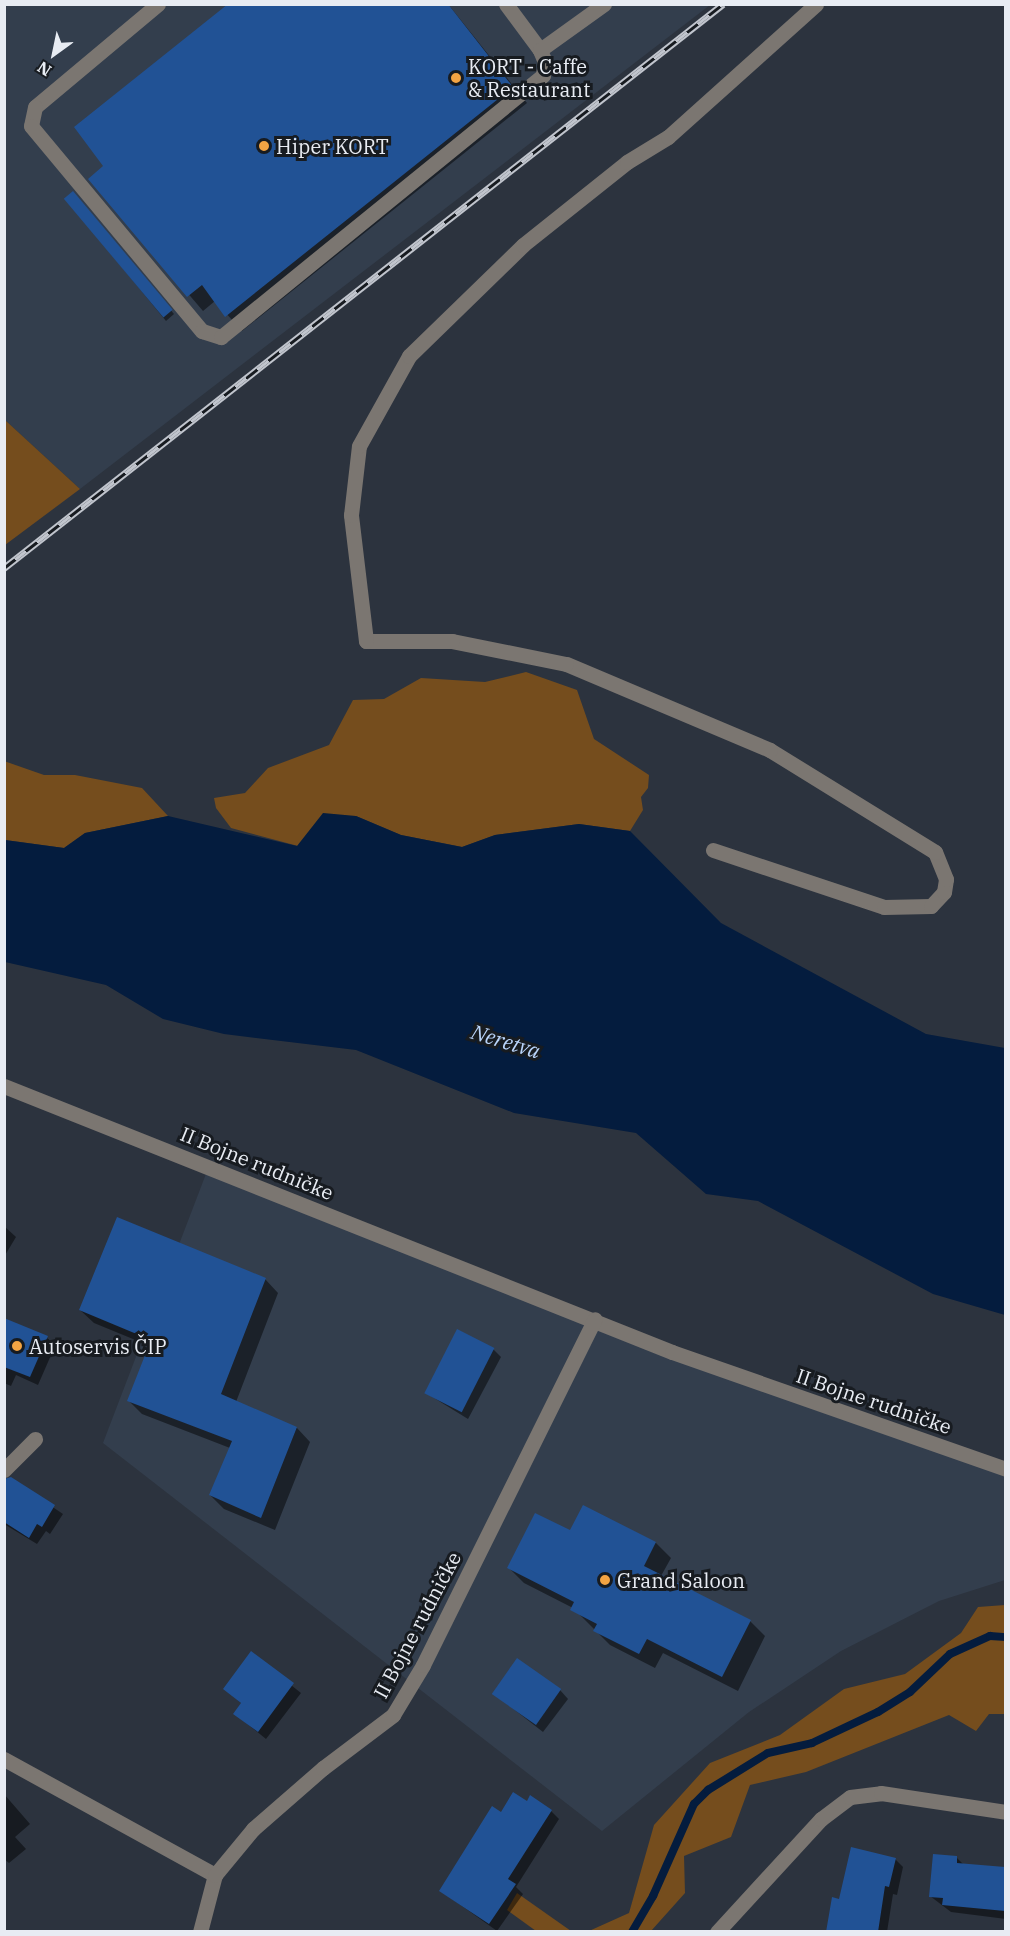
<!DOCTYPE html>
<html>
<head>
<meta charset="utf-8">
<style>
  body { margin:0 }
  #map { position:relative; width:1010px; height:1936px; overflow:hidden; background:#2c333e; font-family:"IBM Plex Serif",serif }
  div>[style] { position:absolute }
  .built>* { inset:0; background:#333e4d }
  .green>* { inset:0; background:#754d1d }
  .water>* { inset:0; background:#041c3e }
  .shadow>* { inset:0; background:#0007 }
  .stream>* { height:8px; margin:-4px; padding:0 4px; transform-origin:4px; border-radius:4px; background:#041c3e }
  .building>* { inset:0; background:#215295; transform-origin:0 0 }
  .minor>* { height:15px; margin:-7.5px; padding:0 7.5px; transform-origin:7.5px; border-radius:7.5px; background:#7b7671 }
  .rail>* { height:7px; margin-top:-3.5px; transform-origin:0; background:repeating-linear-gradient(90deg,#171b20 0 14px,#c1c5cd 0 28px); box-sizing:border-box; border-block:2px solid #c1c5cd }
  .dots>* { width:16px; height:16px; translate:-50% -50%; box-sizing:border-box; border:3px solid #171b20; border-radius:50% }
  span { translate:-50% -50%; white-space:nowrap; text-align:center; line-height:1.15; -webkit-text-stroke:6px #171b20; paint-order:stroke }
  .poi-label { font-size:20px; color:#e8ecf3 }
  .left { translate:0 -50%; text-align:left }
  .street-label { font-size:20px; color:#e8ecf3 }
  .water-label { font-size:21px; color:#b9d4fa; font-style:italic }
  .frame { position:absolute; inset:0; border:6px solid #e8ecf3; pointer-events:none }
  .north { position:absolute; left:24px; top:24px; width:60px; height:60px; -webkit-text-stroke:4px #171b20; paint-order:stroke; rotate:213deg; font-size:16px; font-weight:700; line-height:24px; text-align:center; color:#e8ecf3 }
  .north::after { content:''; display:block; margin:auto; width:21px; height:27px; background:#e8ecf3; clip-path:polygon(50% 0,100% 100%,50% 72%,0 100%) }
</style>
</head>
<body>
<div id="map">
  <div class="built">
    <i style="clip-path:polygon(5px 5px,710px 5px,80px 489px,5px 420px)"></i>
    <i style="clip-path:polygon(209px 1166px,595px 1319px,1005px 1469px,1005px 1580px,939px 1601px,841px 1651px,749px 1712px,602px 1831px,103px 1443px)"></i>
  </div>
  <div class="green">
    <i style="clip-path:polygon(5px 420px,80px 489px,5px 545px)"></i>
    <i style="clip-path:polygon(526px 672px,577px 690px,594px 739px,649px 775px,648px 788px,641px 797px,643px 810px,630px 831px,579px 824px,495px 835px,462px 847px,401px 835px,356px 816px,298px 846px,231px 828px,216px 808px,214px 798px,245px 793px,268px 768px,329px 745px,353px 700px,384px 699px,421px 678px,485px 682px)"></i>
    <i style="clip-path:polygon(4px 761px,44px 775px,75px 775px,142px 788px,168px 816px,85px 833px,64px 848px,5px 840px)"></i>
    <i style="clip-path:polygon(1005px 1605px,1005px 1714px,989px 1714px,976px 1731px,949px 1715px,806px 1772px,750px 1785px,731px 1837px,684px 1856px,685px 1893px,651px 1931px,589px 1931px,629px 1913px,654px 1825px,710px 1763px,780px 1735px,844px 1689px,905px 1674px,961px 1633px,978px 1607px)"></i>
    <i style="clip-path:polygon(517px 1893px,571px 1931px,536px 1931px,507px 1910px)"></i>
  </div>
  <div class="water">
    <i style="clip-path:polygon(323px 813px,356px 816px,401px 835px,462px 847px,495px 835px,579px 824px,630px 831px,721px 923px,926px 1034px,1005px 1048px,1005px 1315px,933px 1294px,758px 1201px,706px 1194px,636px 1133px,514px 1113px,356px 1050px,224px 1034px,163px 1019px,106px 985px,5px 962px,5px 840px,64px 848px,85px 833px,168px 816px,297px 846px)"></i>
  </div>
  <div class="shadow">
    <i style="clip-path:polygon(448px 4px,527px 103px,242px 331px,215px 301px,203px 311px,90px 179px)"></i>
    <i style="clip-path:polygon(76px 197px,174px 314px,166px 321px,66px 199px)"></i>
    <i style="clip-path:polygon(4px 1226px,16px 1237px,4px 1257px)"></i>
    <i style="clip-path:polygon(265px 1279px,278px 1293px,236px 1402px,297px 1428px,310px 1442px,275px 1530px,224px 1509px,210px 1495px,230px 1448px,142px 1414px,129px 1401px,150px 1346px,94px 1323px,80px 1310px)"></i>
    <i style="clip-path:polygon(4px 1320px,47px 1338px,55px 1346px,38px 1385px,16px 1375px,11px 1386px,4px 1383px)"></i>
    <i style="clip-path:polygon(493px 1349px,501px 1357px,468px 1419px,426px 1393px)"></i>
    <i style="clip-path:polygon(11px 1479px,63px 1514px,50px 1534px,46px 1531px,37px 1544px,4px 1524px,4px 1488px)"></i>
    <i style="clip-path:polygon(584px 1507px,656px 1543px,671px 1558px,661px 1576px,750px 1621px,765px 1636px,738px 1691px,663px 1653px,655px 1668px,610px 1645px,573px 1608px,524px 1583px,509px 1568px,571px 1532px)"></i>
    <i style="clip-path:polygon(252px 1654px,301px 1693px,266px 1739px,235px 1714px,242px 1704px,225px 1689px)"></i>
    <i style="clip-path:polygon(560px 1690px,568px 1699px,543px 1732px,493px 1693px)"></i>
    <i style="clip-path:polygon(4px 1794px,30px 1824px,15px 1837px,26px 1849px,9px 1863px,4px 1859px)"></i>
    <i style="clip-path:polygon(527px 1803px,551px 1811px,559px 1819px,516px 1887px,523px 1894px,497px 1931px,441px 1891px,501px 1814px)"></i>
    <i style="clip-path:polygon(957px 1858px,964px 1865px,1006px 1869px,1006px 1919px,951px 1912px,930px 1896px)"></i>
    <i style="clip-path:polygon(895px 1859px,903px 1867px,897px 1895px,893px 1894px,887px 1932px,828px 1932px,840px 1900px)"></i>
  </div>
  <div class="stream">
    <i style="left:632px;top:1932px;width:42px;rotate:-59.7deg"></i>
    <i style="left:653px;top:1896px;width:101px;rotate:-66deg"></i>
    <i style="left:694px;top:1804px;width:20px;rotate:-45deg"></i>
    <i style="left:708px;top:1790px;width:70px;rotate:-31.7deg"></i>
    <i style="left:768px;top:1753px;width:45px;rotate:-12.8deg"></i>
    <i style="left:812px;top:1743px;width:73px;rotate:-25.2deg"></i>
    <i style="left:878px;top:1712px;width:38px;rotate:-32deg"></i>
    <i style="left:910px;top:1692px;width:55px;rotate:-43.5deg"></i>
    <i style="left:950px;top:1654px;width:44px;rotate:-24.2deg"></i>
    <i style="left:990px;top:1636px;width:16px;rotate:4deg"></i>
  </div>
  <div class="building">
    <i style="clip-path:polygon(228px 4px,448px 4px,513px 87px,225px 317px,202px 285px,187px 297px,88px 179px,103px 166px,74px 127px)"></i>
    <i style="left:73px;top:191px;width:155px;height:12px;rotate:50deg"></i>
    <i style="clip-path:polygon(117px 1217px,266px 1278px,221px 1394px,297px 1427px,261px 1518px,209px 1495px,232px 1441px,127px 1401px,151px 1340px,79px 1310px)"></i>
    <i style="clip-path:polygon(4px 1318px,48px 1336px,30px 1377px,4px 1367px)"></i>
    <i style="left:457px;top:1329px;width:42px;height:72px;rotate:27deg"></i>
    <i style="clip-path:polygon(11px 1477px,55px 1505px,42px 1527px,37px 1524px,29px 1538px,4px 1522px,4px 1479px)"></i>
    <i style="clip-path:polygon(583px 1505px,656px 1542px,644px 1566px,751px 1620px,722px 1677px,647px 1639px,639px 1654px,593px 1631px,597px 1624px,570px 1610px,574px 1602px,507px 1568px,535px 1513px,570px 1530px)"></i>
    <i style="clip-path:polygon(251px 1651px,294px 1683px,258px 1732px,233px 1714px,241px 1703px,223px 1689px)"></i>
    <i style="left:517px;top:1658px;width:54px;height:44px;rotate:35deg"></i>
    <i style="clip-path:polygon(513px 1792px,527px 1801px,530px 1795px,552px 1810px,508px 1879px,516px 1884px,489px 1924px,439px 1891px,492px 1806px,501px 1812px)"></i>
    <i style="clip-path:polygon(851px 1847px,896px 1858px,889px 1887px,885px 1886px,878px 1932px,826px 1932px,832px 1897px,839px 1899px)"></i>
    <i style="clip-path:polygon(933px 1854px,957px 1856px,957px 1863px,1005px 1867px,1005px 1911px,942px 1905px,943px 1898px,929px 1897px)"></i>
  </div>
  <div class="minor">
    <i style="left:158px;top:4px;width:160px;rotate:140.1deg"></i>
    <i style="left:35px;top:107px;width:19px;rotate:102deg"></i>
    <i style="left:31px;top:126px;width:267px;rotate:50.2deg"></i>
    <i style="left:202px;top:331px;width:20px;rotate:18deg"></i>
    <i style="left:221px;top:337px;width:415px;rotate:-39.1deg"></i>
    <i style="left:543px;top:75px;width:13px;rotate:-81deg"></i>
    <i style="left:545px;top:62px;width:13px;rotate:-113deg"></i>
    <i style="left:540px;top:50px;width:57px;rotate:-126.5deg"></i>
    <i style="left:540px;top:50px;width:79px;rotate:-35.7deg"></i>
    <i style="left:713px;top:850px;width:180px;rotate:18.4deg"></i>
    <i style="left:884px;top:907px;width:47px;rotate:-1.2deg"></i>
    <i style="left:931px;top:906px;width:19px;rotate:-47deg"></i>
    <i style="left:944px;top:892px;width:13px;rotate:-81deg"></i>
    <i style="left:946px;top:879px;width:29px;rotate:-112deg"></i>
    <i style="left:935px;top:852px;width:194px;rotate:-148.3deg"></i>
    <i style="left:770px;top:750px;width:221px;rotate:-157.1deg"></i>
    <i style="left:566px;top:664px;width:116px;rotate:-168.6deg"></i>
    <i style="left:452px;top:641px;width:86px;rotate:180deg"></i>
    <i style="left:366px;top:641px;width:127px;rotate:-96.8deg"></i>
    <i style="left:351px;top:515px;width:69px;rotate:-83.4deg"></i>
    <i style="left:359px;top:446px;width:103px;rotate:-60.9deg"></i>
    <i style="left:409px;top:356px;width:159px;rotate:-44.2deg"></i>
    <i style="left:523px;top:245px;width:133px;rotate:-38.6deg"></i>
    <i style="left:627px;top:162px;width:48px;rotate:-31.4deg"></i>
    <i style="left:668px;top:137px;width:199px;rotate:-41.9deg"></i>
    <i style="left:4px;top:1086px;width:719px;rotate:21.71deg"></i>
    <i style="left:672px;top:1352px;width:354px;rotate:19.3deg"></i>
    <i style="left:4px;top:1470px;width:44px;rotate:-45deg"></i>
    <i style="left:4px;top:1759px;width:241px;rotate:28.8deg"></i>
    <i style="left:200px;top:1932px;width:59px;rotate:-75.3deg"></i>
    <i style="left:215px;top:1875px;width:60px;rotate:-50.4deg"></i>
    <i style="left:253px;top:1829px;width:93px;rotate:-41.1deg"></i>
    <i style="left:323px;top:1768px;width:88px;rotate:-37.1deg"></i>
    <i style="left:393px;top:1715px;width:58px;rotate:-59deg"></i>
    <i style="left:423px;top:1665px;width:386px;rotate:-63.6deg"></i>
    <i style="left:717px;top:1932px;width:154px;rotate:-47.4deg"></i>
    <i style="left:821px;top:1819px;width:36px;rotate:-37deg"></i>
    <i style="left:850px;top:1797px;width:31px;rotate:-7deg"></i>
    <i style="left:881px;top:1793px;width:126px;rotate:8.6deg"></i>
  </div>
  <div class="rail">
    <i style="left:4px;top:568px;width:914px;rotate:-38.11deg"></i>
  </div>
  <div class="dots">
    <i style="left:456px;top:78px;background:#f3a443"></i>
    <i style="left:264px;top:146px;background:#f3a443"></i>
    <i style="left:17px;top:1346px;background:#f3a443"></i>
    <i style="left:605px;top:1580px;background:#f3a443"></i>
  </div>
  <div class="poi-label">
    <span class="left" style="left:468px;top:78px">KORT - Caffe<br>&amp; Restaurant</span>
    <span class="left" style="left:276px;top:146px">Hiper KORT</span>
    <span class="left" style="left:29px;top:1346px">Autoservis ČIP</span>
    <span class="left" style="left:617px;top:1580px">Grand Saloon</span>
  </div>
  <div class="street-label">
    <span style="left:257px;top:1163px;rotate:22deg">II Bojne rudničke</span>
    <span style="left:874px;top:1401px;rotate:19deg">II Bojne rudničke</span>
    <span style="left:417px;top:1625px;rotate:-62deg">II Bojne rudničke</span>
  </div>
  <div class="water-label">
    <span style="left:506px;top:1041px;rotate:17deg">Neretva</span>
  </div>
  <div class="frame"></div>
  <div class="north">N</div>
</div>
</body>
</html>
